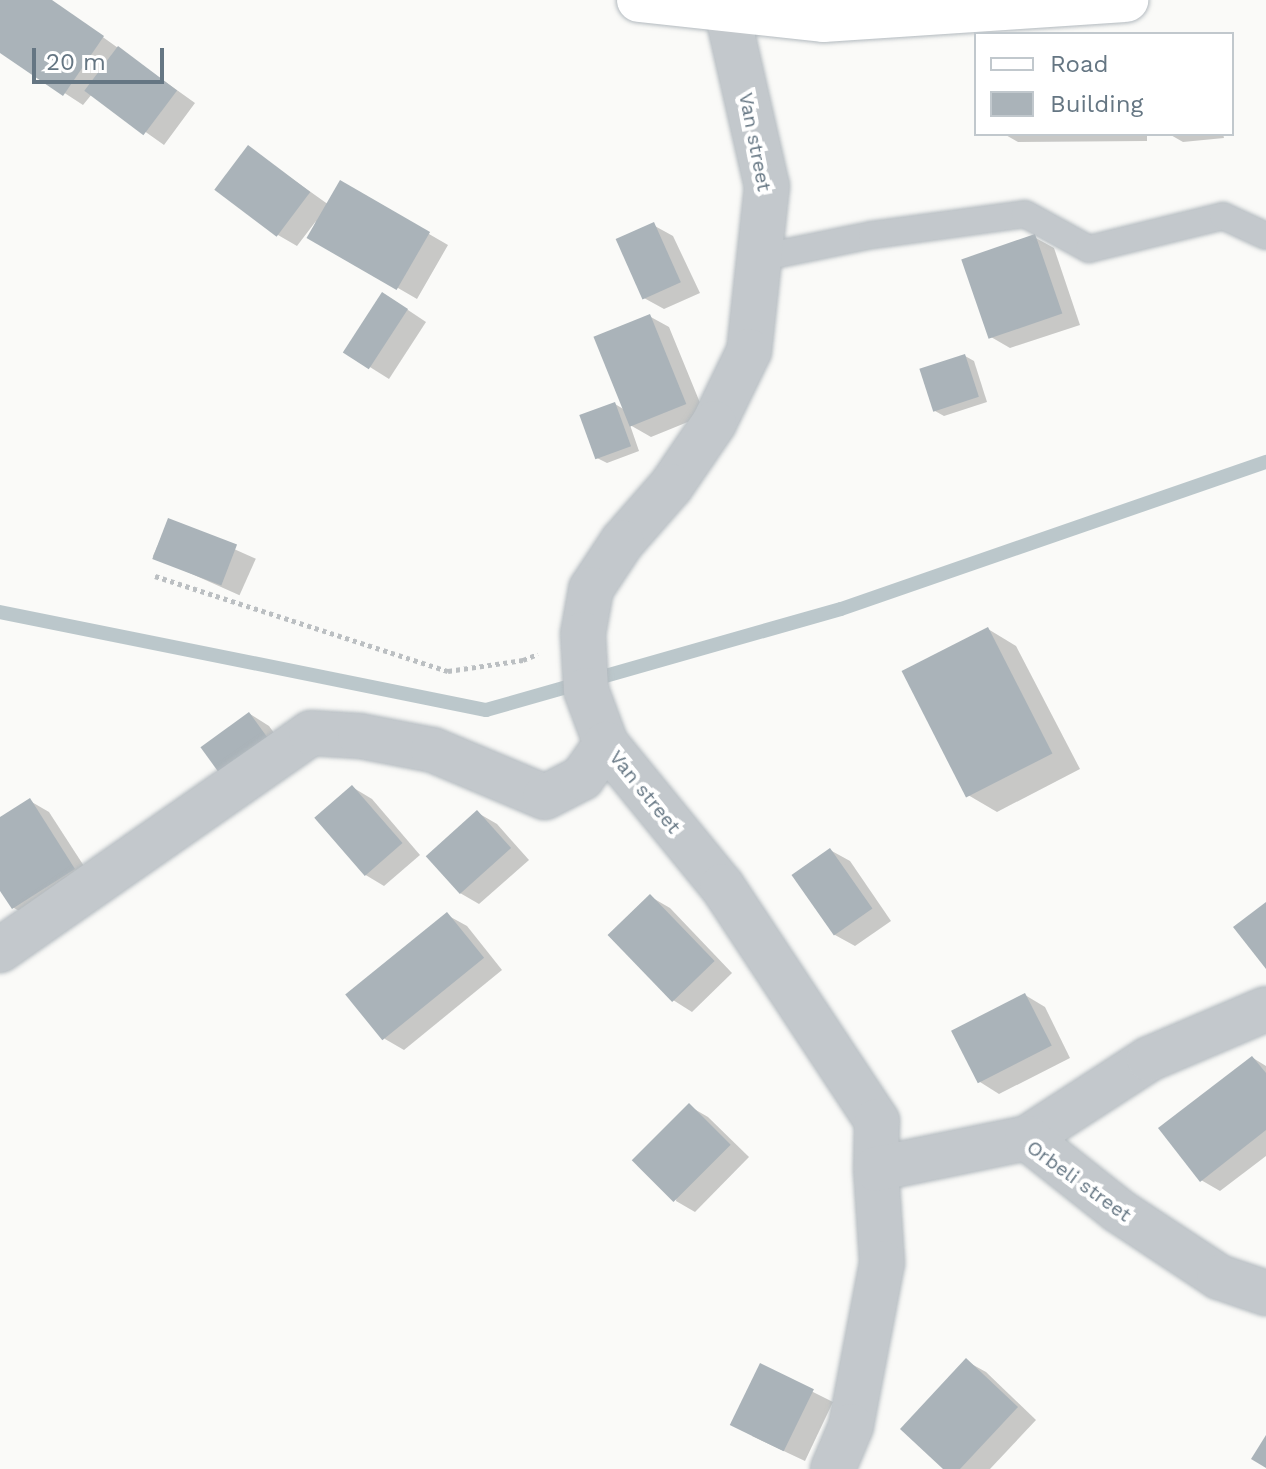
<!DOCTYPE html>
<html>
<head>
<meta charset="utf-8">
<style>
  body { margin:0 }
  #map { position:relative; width:1266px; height:1469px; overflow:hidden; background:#fafaf8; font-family:"Work Sans",sans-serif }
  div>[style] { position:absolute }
  .shadow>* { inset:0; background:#0003; transform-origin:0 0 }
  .stream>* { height:14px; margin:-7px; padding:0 7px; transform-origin:7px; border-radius:7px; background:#bbc7cb }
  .building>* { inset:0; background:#aab3b9; transform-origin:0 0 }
  .path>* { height:5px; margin-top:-2.5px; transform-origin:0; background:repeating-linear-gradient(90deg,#bbbfc2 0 4px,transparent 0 8px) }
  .roads { filter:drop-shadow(0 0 2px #b3babf) drop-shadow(0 0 2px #b3babf) }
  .service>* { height:26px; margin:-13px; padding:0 13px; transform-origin:13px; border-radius:13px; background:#c3c8cc }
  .minor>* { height:44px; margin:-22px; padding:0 22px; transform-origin:22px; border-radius:22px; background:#c3c8cc }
  .secondary>* { height:44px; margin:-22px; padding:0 22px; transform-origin:22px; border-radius:22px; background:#fff }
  span { translate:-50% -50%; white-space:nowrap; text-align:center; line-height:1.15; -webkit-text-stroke:8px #fff; paint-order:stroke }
  .street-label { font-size:20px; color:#657683 }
  .legend { position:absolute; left:974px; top:32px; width:260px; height:104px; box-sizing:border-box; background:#fff; border:2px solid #c1c8cd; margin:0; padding:10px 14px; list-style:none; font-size:24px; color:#657683 }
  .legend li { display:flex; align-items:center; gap:16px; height:40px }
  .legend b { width:40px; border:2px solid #c1c8cd }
  .scale { position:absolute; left:32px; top:48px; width:132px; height:36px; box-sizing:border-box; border:4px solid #657683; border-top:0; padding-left:10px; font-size:24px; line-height:28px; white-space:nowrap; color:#657683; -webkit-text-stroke:6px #fff; paint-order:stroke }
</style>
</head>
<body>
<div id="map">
  <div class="shadow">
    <i style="clip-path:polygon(0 0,51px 0,195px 103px,164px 145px,92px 94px,83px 105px,0 51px)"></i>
    <i style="clip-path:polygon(1004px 134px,1147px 134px,1147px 141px,1018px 142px)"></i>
    <i style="clip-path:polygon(1169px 134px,1223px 134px,1224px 138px,1183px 142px)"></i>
    <i style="clip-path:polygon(249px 148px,329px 205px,341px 183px,448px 245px,417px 299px,310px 237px,316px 221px,297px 246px,278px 235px)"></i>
    <i style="clip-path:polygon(653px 225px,673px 236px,700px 293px,664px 309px,644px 298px)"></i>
    <i style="clip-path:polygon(1034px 237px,1054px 248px,1080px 325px,1010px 348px,991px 337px)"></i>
    <i style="clip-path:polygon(402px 306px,426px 322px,389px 379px,346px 352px)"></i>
    <i style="clip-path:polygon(649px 316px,669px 327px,705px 415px,651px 437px,630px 425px,639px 451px,607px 463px,597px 458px,615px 404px,625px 410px)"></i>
    <i style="clip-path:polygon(965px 356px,974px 361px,987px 402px,944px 416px,935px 411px)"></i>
    <i style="left:169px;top:520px;width:95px;height:40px;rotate:24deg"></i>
    <i style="clip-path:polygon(988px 629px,1016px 646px,1080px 769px,997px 812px,968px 795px)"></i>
    <i style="clip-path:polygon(250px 714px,269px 726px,291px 756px,224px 779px)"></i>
    <i style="clip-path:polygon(352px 787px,372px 799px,420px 855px,384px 886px,364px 874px)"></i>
    <i style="clip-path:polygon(30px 801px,49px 812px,93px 880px,33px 919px,14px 908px,0 887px,0 820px)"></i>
    <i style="clip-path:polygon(478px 813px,497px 824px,529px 860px,479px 904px,460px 893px)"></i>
    <i style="clip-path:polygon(830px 850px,850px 861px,891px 921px,855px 946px,835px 935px)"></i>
    <i style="clip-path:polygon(651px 897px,670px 908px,732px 973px,692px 1012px,673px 1000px)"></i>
    <i style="clip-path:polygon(447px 915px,467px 926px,502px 970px,404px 1050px,385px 1039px,349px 995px)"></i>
    <i style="clip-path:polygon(1025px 995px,1045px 1007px,1070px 1058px,999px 1094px,980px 1082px)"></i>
    <i style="clip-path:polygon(1253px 1058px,1266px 1066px,1266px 1156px,1220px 1191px,1201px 1180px)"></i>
    <i style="clip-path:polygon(689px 1106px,708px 1117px,749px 1157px,695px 1212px,676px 1201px)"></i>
    <i style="clip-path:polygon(966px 1361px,986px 1372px,1036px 1420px,990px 1469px,946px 1469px)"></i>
    <i style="clip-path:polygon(761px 1366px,833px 1402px,805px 1461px,752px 1436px)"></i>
  </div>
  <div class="stream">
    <i style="left:0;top:612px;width:496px;rotate:11.4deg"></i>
    <i style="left:486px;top:710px;width:369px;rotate:-15.9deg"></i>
    <i style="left:841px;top:609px;width:450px;rotate:-19.1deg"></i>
  </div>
  <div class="building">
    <i style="clip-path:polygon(0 0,52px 0,104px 36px,63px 96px,0 53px)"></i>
    <i style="left:118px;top:46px;width:74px;height:56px;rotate:37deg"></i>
    <i style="left:248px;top:145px;width:78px;height:56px;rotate:37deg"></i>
    <i style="left:340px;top:180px;width:104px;height:67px;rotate:30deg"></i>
    <i style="left:654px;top:222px;width:66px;height:42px;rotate:66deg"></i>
    <i style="left:1035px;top:234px;width:84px;height:78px;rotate:71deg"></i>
    <i style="left:382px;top:292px;width:31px;height:72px;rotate:33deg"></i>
    <i style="left:650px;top:314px;width:97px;height:61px;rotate:68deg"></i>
    <i style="left:965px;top:354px;width:45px;height:48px;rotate:72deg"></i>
    <i style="left:615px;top:402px;width:47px;height:38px;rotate:70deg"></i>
    <i style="left:168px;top:518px;width:74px;height:44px;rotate:21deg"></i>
    <i style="left:988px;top:627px;width:142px;height:97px;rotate:63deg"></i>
    <i style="left:249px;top:712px;width:41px;height:60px;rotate:54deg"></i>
    <i style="left:352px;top:785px;width:77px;height:50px;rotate:49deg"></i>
    <i style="clip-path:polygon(30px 798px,75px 869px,12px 909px,0 891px,0 817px)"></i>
    <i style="left:477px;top:810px;width:51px;height:69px;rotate:48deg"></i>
    <i style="left:830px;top:848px;width:74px;height:47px;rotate:55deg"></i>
    <i style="left:650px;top:894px;width:93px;height:59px;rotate:46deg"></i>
    <i style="clip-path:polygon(1266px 902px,1266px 969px,1233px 927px)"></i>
    <i style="left:447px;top:912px;width:59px;height:131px;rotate:51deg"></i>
    <i style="left:1025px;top:993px;width:59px;height:83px;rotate:63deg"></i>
    <i style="clip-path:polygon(1252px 1056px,1266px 1073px,1266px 1130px,1200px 1182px,1158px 1128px)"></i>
    <i style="left:689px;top:1103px;width:59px;height:81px;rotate:45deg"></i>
    <i style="clip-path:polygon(966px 1358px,1018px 1407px,960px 1469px,943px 1469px,900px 1429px)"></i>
    <i style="left:760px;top:1363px;width:60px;height:69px;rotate:26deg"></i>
    <i style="clip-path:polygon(1266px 1435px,1266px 1468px,1251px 1459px)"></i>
  </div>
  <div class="path">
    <i style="left:155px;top:576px;width:308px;rotate:18deg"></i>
    <i style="left:448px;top:671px;width:76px;rotate:-8.3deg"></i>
    <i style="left:523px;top:660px;width:16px;rotate:-22deg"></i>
  </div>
  <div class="roads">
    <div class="service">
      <i style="left:759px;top:258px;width:115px;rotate:-11.5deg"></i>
      <i style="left:872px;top:235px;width:154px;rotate:-7.8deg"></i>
      <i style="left:1025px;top:214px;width:73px;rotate:28.7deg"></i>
      <i style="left:1089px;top:249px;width:138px;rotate:-13.8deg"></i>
      <i style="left:1223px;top:216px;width:47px;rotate:24.9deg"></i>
    </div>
    <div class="minor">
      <i style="left:727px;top:12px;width:179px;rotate:77.1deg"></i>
      <i style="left:767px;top:186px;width:166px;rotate:96.2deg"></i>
      <i style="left:749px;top:351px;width:80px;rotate:115.9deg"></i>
      <i style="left:714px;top:423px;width:76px;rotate:124.3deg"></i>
      <i style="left:671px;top:486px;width:74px;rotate:131.2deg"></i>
      <i style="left:622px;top:542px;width:56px;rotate:123.4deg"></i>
      <i style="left:591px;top:589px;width:46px;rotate:100.1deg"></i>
      <i style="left:583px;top:634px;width:56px;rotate:86.9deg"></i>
      <i style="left:586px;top:690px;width:58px;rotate:69.7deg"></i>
      <i style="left:606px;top:744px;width:183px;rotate:50.8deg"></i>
      <i style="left:722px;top:886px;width:282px;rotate:56.6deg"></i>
      <i style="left:877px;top:1121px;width:48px;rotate:91.2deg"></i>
      <i style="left:876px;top:1169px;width:94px;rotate:86.3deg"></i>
      <i style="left:882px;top:1263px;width:166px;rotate:100.8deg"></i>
      <i style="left:851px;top:1426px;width:47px;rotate:112.7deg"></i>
      <i style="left:0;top:950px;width:379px;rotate:-34.9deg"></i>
      <i style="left:311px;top:733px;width:49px;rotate:3.5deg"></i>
      <i style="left:360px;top:736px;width:74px;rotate:10.9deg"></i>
      <i style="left:433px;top:750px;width:121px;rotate:22.8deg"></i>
      <i style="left:545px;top:797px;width:42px;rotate:-27.2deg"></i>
      <i style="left:582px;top:778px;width:42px;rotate:-54.8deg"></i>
      <i style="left:1027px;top:1138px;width:145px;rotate:-32.9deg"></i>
      <i style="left:1149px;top:1059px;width:127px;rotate:-23.1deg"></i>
      <i style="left:876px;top:1169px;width:154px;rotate:-11.6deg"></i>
      <i style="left:1027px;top:1138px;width:117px;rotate:38.4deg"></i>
      <i style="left:1119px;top:1211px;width:120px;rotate:33.4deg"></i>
      <i style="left:1219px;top:1277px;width:50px;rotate:18.8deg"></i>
    </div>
    <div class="secondary">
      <i style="left:639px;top:0;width:185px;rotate:6.2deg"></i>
      <i style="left:823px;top:20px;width:304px;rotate:-3.8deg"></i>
    </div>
  </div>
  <div class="street-label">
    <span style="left:755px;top:142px;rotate:79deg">Van street</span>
    <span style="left:645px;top:792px;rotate:51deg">Van street</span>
    <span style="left:1079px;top:1181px;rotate:36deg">Orbeli street</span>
  </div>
  <ul class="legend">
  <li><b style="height:10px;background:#fff"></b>Road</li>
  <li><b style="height:22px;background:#aab3b9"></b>Building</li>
  </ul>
  <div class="scale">20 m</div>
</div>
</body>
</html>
